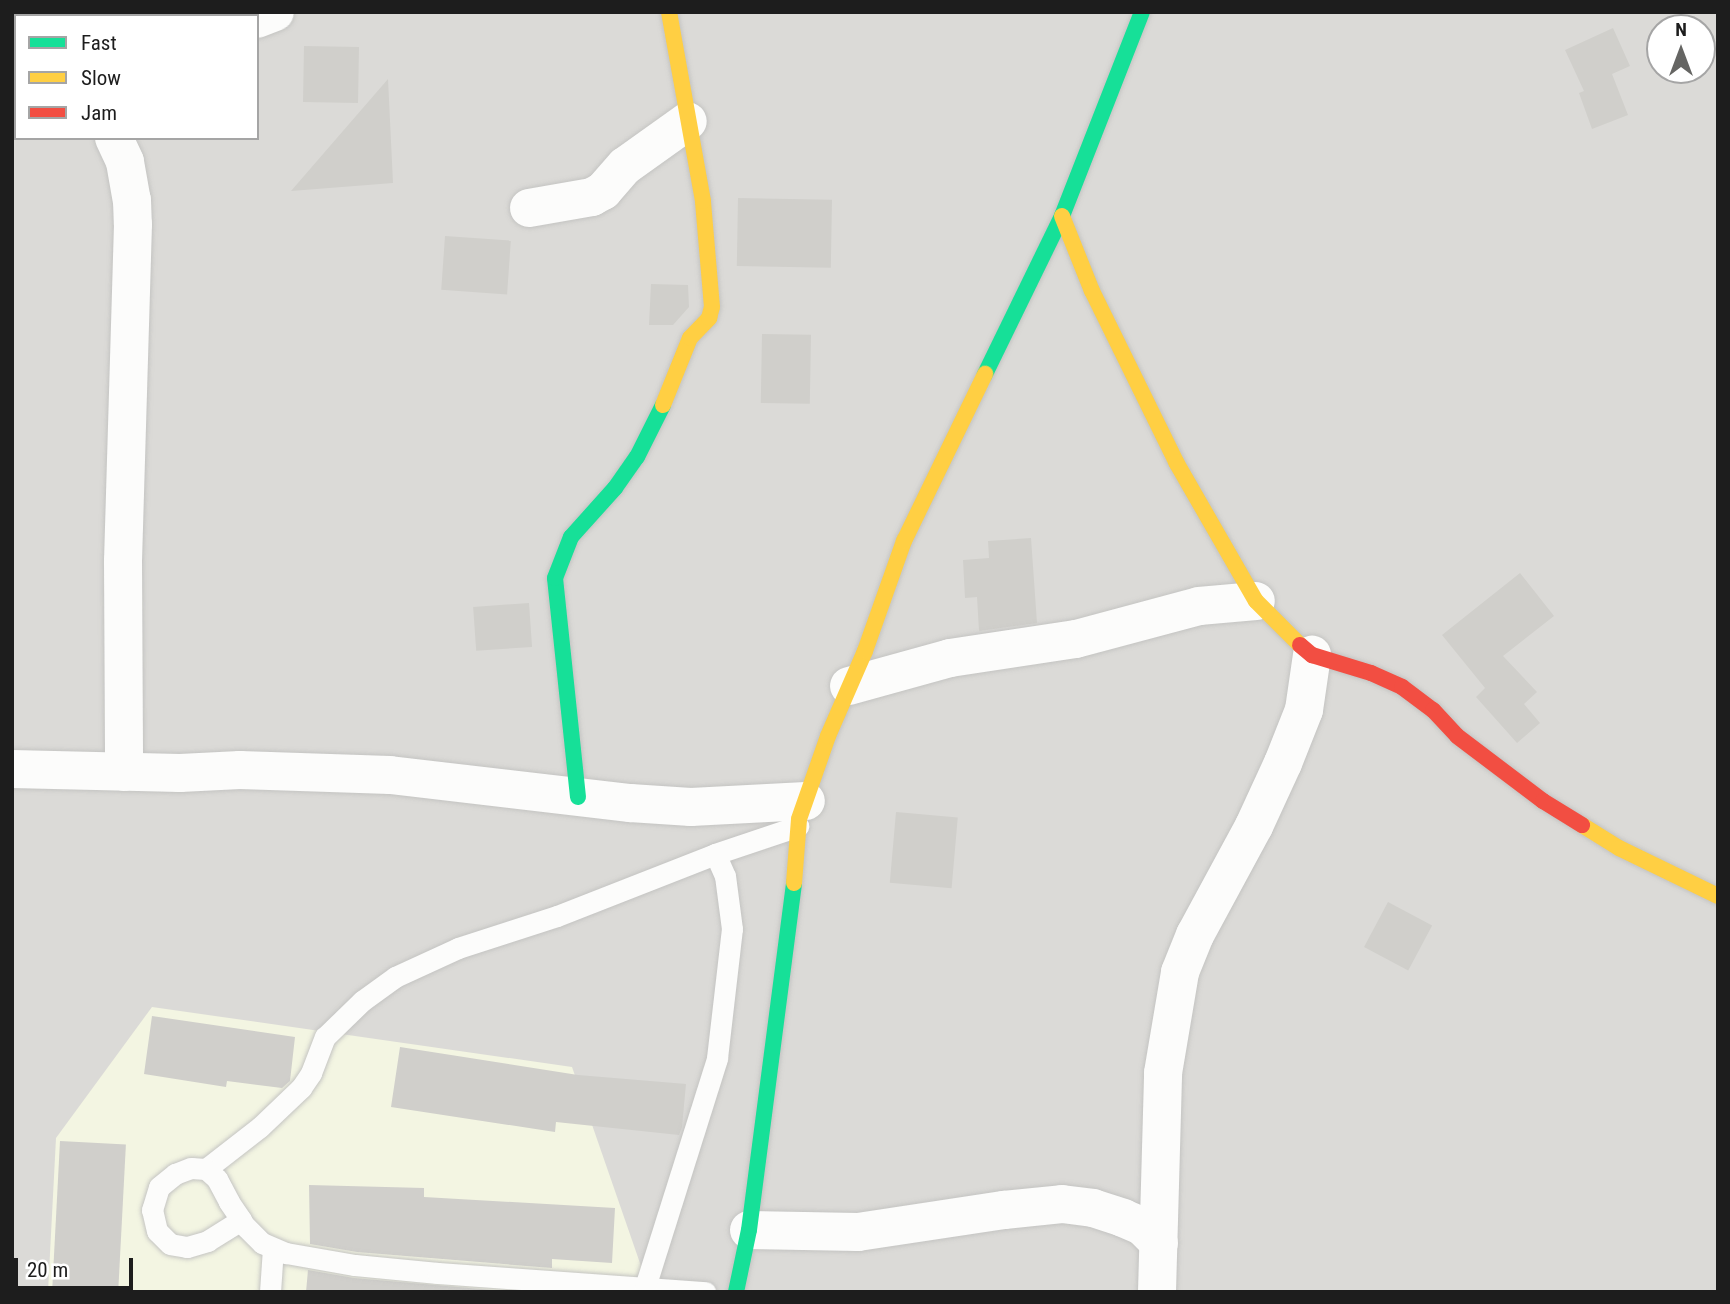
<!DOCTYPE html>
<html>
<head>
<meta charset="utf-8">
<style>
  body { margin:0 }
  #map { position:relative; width:1730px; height:1304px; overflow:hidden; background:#ecebe6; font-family:"Roboto Condensed",sans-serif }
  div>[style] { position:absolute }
  .residential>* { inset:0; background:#dbdad7 }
  .education>* { inset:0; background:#f3f5e2 }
  .building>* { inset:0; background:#d0cfcb; transform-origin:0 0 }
  .roads { filter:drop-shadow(0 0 2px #c4c4c2) drop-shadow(0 0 2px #c4c4c2) }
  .lane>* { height:21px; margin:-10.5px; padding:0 10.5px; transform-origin:10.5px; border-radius:10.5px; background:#fcfcfb }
  .street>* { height:38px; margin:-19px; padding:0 19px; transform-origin:19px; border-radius:19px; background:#fcfcfb }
  .fast>* { height:16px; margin:-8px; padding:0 8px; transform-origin:8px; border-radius:8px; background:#16e098 }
  .slow>* { height:16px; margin:-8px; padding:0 8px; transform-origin:8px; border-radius:8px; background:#ffcf43 }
  .jam>* { height:16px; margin:-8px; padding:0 8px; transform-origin:8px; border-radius:8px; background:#f24e42 }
  span { translate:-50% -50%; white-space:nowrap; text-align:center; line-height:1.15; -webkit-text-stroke:5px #fff; paint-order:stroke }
  .frame { position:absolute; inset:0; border:14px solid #1d1d1d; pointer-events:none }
  .legend { position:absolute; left:14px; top:14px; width:245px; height:126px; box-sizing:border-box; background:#fff; border:2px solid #a5a5a5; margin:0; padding:9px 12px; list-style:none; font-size:21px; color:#1d1d1d }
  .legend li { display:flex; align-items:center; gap:14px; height:35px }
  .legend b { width:35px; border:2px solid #a5a5a5 }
  .north { position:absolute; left:1646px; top:14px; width:70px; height:70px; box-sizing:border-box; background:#fff; border:2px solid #a5a5a5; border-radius:50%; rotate:0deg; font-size:19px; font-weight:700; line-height:28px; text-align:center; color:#1d1d1d }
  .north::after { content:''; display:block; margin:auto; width:24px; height:32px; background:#656563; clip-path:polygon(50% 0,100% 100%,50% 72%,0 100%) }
  .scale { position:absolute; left:14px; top:1258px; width:119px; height:32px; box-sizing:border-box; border:4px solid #1d1d1d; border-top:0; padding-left:9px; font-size:21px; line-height:24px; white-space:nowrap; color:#1d1d1d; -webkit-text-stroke:5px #fff; paint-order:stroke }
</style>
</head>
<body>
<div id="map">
  <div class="residential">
    <i style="clip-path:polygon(evenodd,12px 12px,1718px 12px,1718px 1292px,12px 1292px,12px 12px,16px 16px,257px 16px,257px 138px,16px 138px,16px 16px,12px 12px,1660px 28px,1702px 28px,1702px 70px,1660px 70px,1660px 28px)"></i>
  </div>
  <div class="education">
    <i style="clip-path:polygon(152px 1007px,572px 1067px,650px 1292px,48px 1292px,56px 1138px)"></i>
  </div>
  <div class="building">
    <i style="clip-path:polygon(1613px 28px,1630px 66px,1612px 74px,1628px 115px,1592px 129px,1579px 93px,1584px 91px,1565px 50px)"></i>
    <i style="left:304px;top:46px;width:55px;height:56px;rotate:1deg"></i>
    <i style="clip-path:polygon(388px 79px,393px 183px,291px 191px)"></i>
    <i style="left:738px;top:198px;width:94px;height:68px;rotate:1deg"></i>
    <i style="left:445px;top:236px;width:66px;height:54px;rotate:4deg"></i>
    <i style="clip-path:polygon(651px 284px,688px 285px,689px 307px,673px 325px,649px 325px)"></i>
    <i style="left:762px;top:334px;width:49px;height:69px;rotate:1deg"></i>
    <i style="clip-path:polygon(1031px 538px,1037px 623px,979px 631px,977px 597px,965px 598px,963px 560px,989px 558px,988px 541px)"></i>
    <i style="clip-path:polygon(1520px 573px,1554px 616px,1503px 656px,1537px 692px,1524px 704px,1540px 723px,1517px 743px,1476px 697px,1485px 688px,1442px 635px)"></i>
    <i style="left:529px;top:603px;width:44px;height:56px;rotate:86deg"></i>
    <i style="left:896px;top:812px;width:62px;height:71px;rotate:5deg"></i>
    <i style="left:1388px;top:902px;width:50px;height:51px;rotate:28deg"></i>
    <i style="clip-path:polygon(152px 1016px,295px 1037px,290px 1081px,282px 1088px,227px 1081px,226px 1087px,144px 1074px)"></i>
    <i style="clip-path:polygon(400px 1047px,578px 1075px,686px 1084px,682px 1127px,679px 1135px,556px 1122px,555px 1132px,391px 1107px)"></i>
    <i style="left:60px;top:1141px;width:66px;height:151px;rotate:3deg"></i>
    <i style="clip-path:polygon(309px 1185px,424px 1188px,424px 1197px,615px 1208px,612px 1263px,552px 1259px,552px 1268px,357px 1252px,310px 1244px)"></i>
    <i style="clip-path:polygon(308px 1270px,354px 1278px,517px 1292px,306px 1292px)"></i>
  </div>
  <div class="roads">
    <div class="lane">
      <i style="left:206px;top:1169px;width:68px;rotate:-37.9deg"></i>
      <i style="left:260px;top:1127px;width:57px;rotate:-43.6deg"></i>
      <i style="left:301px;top:1088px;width:18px;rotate:-56deg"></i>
      <i style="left:311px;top:1073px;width:39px;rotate:-69deg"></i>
      <i style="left:325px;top:1037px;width:52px;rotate:-44.2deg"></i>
      <i style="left:362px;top:1001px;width:41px;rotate:-36deg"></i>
      <i style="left:395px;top:977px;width:69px;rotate:-24.7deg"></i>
      <i style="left:458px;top:948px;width:104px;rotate:-17.9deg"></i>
      <i style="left:557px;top:916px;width:170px;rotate:-21.4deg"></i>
      <i style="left:715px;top:854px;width:88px;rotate:-18.6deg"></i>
      <i style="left:241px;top:1220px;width:39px;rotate:148deg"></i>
      <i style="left:208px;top:1241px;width:22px;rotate:164deg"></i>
      <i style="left:187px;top:1247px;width:17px;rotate:-170deg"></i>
      <i style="left:170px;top:1244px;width:18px;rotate:-135deg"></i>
      <i style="left:157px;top:1231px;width:22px;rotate:-103deg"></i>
      <i style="left:152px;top:1210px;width:24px;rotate:-73deg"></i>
      <i style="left:159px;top:1187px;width:21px;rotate:-39deg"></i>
      <i style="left:175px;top:1174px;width:17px;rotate:-21deg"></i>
      <i style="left:191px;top:1168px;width:15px;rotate:4deg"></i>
      <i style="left:206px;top:1169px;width:15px;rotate:42deg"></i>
      <i style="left:217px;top:1179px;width:26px;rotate:62deg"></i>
      <i style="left:229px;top:1202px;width:22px;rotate:56deg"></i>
      <i style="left:241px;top:1220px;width:4px;rotate:63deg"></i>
      <i style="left:243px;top:1224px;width:27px;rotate:45deg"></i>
      <i style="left:262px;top:1243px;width:26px;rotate:23deg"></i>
      <i style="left:286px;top:1253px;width:70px;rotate:9.9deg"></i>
      <i style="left:355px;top:1265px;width:83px;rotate:5.5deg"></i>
      <i style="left:438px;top:1273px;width:268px;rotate:4.1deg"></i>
      <i style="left:645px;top:1287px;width:240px;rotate:-72.5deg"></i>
      <i style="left:717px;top:1058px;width:130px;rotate:-83.4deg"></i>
      <i style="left:732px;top:929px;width:53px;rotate:-97.5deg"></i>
      <i style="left:725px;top:876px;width:24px;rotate:-114deg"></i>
      <i style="left:270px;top:1292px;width:44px;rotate:-86.1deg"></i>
    </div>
    <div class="street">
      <i style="left:257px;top:19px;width:19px;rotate:-21deg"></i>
      <i style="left:12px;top:71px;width:4px;rotate:-14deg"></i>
      <i style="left:114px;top:138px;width:26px;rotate:65deg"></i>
      <i style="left:125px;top:162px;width:39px;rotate:80deg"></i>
      <i style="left:132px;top:200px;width:24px;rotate:88deg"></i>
      <i style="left:133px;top:224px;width:337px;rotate:91.7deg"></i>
      <i style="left:123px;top:561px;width:211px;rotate:89.7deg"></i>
      <i style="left:529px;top:208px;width:64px;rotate:-9.9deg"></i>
      <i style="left:592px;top:197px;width:13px;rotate:-29deg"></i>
      <i style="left:603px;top:191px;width:33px;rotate:-49deg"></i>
      <i style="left:625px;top:166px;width:77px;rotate:-35.5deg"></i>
      <i style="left:849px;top:686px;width:105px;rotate:-15.5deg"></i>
      <i style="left:950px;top:658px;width:127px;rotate:-8.6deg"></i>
      <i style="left:1076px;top:639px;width:127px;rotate:-15deg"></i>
      <i style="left:1199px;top:606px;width:57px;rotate:-5deg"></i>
      <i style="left:12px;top:769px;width:168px;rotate:1.4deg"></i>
      <i style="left:180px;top:773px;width:60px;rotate:-2.9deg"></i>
      <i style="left:240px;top:770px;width:150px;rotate:1.9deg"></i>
      <i style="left:390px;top:775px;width:242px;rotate:6.7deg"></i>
      <i style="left:630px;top:803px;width:61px;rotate:3.8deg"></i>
      <i style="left:691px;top:807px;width:115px;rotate:-3deg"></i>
      <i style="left:749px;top:1230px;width:109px;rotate:1.1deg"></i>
      <i style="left:858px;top:1232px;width:148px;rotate:-8.6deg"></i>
      <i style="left:1004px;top:1210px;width:58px;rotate:-5.9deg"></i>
      <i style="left:1062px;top:1204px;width:31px;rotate:7deg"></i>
      <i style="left:1093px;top:1208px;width:32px;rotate:18deg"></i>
      <i style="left:1123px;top:1218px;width:21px;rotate:23deg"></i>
      <i style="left:1142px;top:1226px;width:24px;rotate:45deg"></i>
      <i style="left:1157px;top:1292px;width:219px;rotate:-88.4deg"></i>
      <i style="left:1163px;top:1073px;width:102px;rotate:-80.4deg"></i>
      <i style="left:1180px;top:972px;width:40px;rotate:-68deg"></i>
      <i style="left:1195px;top:935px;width:124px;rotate:-61.6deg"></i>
      <i style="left:1254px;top:826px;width:69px;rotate:-65.3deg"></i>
      <i style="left:1283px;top:763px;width:57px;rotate:-68.4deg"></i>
      <i style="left:1304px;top:710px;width:56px;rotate:-81.7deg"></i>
    </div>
    <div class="fast">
      <i style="left:985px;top:374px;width:176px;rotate:-64deg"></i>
      <i style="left:1062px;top:216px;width:219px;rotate:-68.6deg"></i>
      <i style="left:578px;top:797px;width:220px;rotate:-96deg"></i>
      <i style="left:555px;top:578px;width:44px;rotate:-68.7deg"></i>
      <i style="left:571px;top:537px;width:66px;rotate:-48.1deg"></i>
      <i style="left:615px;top:488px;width:38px;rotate:-55deg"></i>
      <i style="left:637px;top:457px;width:58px;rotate:-63.4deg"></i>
      <i style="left:736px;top:1292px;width:63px;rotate:-78.2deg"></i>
      <i style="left:749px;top:1230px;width:350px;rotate:-82.6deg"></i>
    </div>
    <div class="slow">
      <i style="left:1062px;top:216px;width:81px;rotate:68.2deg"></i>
      <i style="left:1092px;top:291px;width:191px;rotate:63.8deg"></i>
      <i style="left:1176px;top:462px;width:160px;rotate:60.1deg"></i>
      <i style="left:1256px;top:601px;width:62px;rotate:45deg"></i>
      <i style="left:663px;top:405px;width:72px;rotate:-68.1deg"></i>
      <i style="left:690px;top:338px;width:28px;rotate:-46deg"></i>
      <i style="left:709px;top:318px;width:11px;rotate:-75deg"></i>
      <i style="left:712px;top:307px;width:106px;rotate:-94.9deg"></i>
      <i style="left:703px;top:201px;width:192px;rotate:-100.2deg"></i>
      <i style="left:1582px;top:825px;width:44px;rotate:31.9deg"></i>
      <i style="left:1619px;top:848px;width:110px;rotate:25.9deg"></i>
      <i style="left:794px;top:883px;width:64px;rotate:-85.5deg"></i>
      <i style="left:799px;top:819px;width:88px;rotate:-70.7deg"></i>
      <i style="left:828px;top:736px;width:93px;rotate:-66.5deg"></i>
      <i style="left:865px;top:651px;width:117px;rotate:-70.5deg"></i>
      <i style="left:904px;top:541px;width:186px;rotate:-64.1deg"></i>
    </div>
    <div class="jam">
      <i style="left:1300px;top:645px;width:16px;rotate:40deg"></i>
      <i style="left:1312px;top:655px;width:62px;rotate:17deg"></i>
      <i style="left:1371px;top:673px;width:34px;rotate:24deg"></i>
      <i style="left:1402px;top:687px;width:39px;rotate:37deg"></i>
      <i style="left:1433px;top:710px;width:35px;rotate:47deg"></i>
      <i style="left:1457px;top:736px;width:108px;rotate:37.1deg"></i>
      <i style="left:1543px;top:801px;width:46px;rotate:31.6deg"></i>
    </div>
  </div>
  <div class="frame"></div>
  <ul class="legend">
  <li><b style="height:9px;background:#16e098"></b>Fast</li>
  <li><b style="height:9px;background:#ffcf43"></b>Slow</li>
  <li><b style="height:9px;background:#f24e42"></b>Jam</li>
  </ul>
  <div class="north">N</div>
  <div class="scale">20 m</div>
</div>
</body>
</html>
